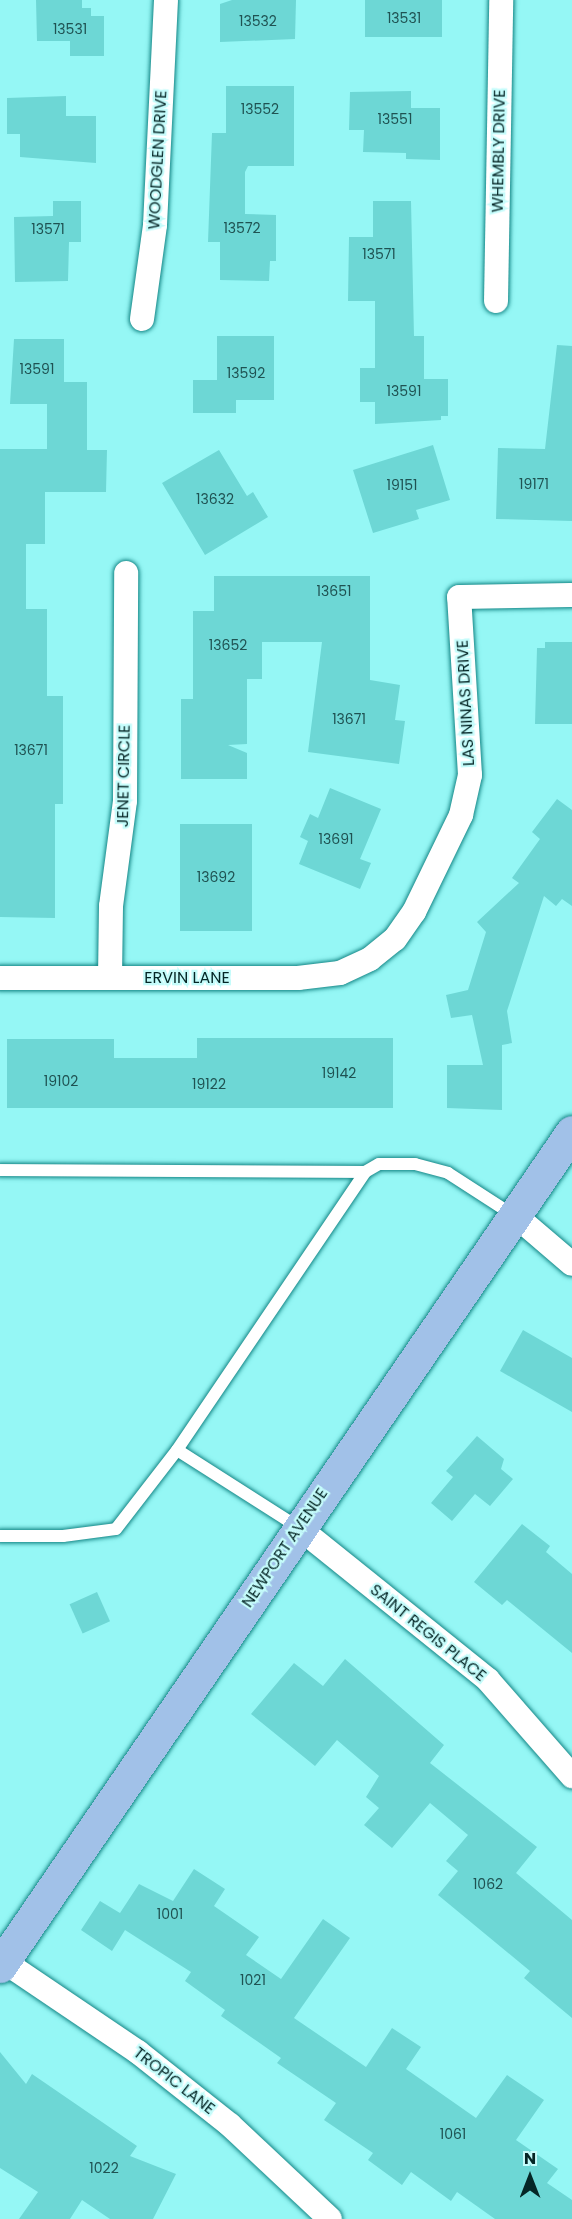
<!DOCTYPE html>
<html>
<head>
<meta charset="utf-8">
<style>
  body { margin:0 }
  #map { position:relative; width:572px; height:2219px; overflow:hidden; background:#95f7f5; font-family:Poppins,sans-serif }
  div>[style] { position:absolute }
  .building>* { inset:0; background:#6dd7d5; transform-origin:0 0 }
  .roads { filter:drop-shadow(0 0 2px #148686) drop-shadow(0 0 2px #148686) }
  .service>* { height:12px; margin:-6px; padding:0 6px; transform-origin:6px; border-radius:6px; background:#fff }
  .minor>* { height:24px; margin:-12px; padding:0 12px; transform-origin:12px; border-radius:12px; background:#fff }
  .primary>* { height:33px; margin:-16.5px; padding:0 16.5px; transform-origin:16.5px; border-radius:16.5px; background:#a1c1e8 }
  span { translate:-50% -50%; white-space:nowrap; text-align:center; line-height:1.15; -webkit-text-stroke:4.5px #c5fcfb; paint-order:stroke }
  .number-label { font-size:14px; color:#1f5252 }
  .number-label span { -webkit-text-stroke-width:0 }
  .street-label { font-size:16px; color:#052626 }
  .north { position:absolute; left:500px; top:2147px; width:60px; height:60px; -webkit-text-stroke:4px #c5fcfb; paint-order:stroke; rotate:0deg; font-size:16px; font-weight:700; line-height:24px; text-align:center; color:#052626 }
  .north::after { content:''; display:block; margin:auto; width:21px; height:27px; background:#052626; clip-path:polygon(50% 0,100% 100%,50% 72%,0 100%) }
</style>
</head>
<body>
<div id="map">
  <div class="building">
    <i style="clip-path:polygon(36px 0,82px 0,82px 8px,91px 8px,91px 16px,104px 16px,104px 56px,70px 56px,70px 41px,37px 41px)"></i>
    <i style="clip-path:polygon(232px 0,296px 0,295px 39px,220px 42px,220px 4px)"></i>
    <i style="left:365px;top:0;width:77px;height:37px"></i>
    <i style="clip-path:polygon(226px 86px,294px 86px,294px 166px,248px 166px,245px 172px,245px 214px,276px 215px,276px 261px,270px 261px,269px 281px,220px 280px,220px 242px,208px 242px,212px 133px,226px 133px)"></i>
    <i style="clip-path:polygon(411px 91px,411px 108px,440px 108px,440px 160px,406px 159px,406px 153px,363px 152px,364px 130px,349px 130px,350px 92px)"></i>
    <i style="clip-path:polygon(66px 96px,66px 116px,96px 116px,96px 163px,20px 157px,20px 134px,7px 134px,7px 98px)"></i>
    <i style="clip-path:polygon(53px 201px,81px 201px,81px 242px,69px 242px,68px 281px,15px 282px,14px 217px,53px 216px)"></i>
    <i style="clip-path:polygon(373px 201px,411px 201px,414px 336px,424px 336px,424px 379px,448px 379px,448px 416px,441px 416px,441px 420px,375px 424px,375px 402px,360px 402px,360px 368px,375px 368px,375px 301px,348px 301px,349px 237px,373px 237px)"></i>
    <i style="clip-path:polygon(217px 336px,274px 336px,274px 400px,236px 400px,236px 413px,193px 413px,193px 380px,217px 380px)"></i>
    <i style="clip-path:polygon(14px 339px,64px 339px,64px 382px,87px 382px,87px 450px,107px 450px,106px 492px,45px 492px,45px 544px,26px 544px,26px 609px,47px 609px,47px 696px,63px 696px,63px 804px,55px 804px,55px 918px,0 917px,0 449px,47px 449px,47px 404px,10px 404px)"></i>
    <i style="clip-path:polygon(557px 345px,572px 346px,572px 521px,496px 519px,498px 448px,545px 449px)"></i>
    <i style="clip-path:polygon(433px 445px,450px 500px,416px 510px,419px 519px,373px 533px,353px 470px)"></i>
    <i style="clip-path:polygon(219px 450px,247px 496px,253px 492px,268px 517px,205px 555px,162px 483px)"></i>
    <i style="clip-path:polygon(214px 576px,370px 576px,370px 680px,400px 685px,395px 720px,405px 721px,399px 764px,308px 752px,322px 642px,262px 642px,262px 679px,247px 679px,247px 744px,228px 745px,247px 753px,247px 779px,181px 779px,181px 699px,193px 699px,193px 611px,214px 611px)"></i>
    <i style="clip-path:polygon(545px 642px,572px 642px,572px 724px,535px 724px,537px 648px,545px 648px)"></i>
    <i style="clip-path:polygon(330px 788px,381px 809px,360px 859px,371px 863px,360px 889px,299px 864px,308px 841px,300px 837px,310px 814px,318px 818px)"></i>
    <i style="clip-path:polygon(557px 799px,572px 810px,572px 906px,562px 899px,556px 906px,544px 896px,507px 1011px,512px 1043px,502px 1045px,502px 1110px,447px 1108px,447px 1065px,483px 1065px,472px 1015px,451px 1018px,446px 995px,468px 990px,486px 932px,477px 922px,519px 883px,512px 878px,540px 839px,532px 832px)"></i>
    <i style="left:180px;top:824px;width:72px;height:107px"></i>
    <i style="clip-path:polygon(197px 1038px,393px 1038px,393px 1108px,7px 1108px,7px 1039px,114px 1039px,114px 1058px,197px 1058px)"></i>
    <i style="clip-path:polygon(523px 1330px,572px 1358px,572px 1412px,500px 1371px)"></i>
    <i style="clip-path:polygon(477px 1436px,504px 1459px,501px 1469px,513px 1479px,490px 1506px,475px 1494px,452px 1521px,431px 1503px,453px 1477px,446px 1471px)"></i>
    <i style="clip-path:polygon(522px 1524px,550px 1546px,546px 1552px,572px 1574px,572px 1653px,507px 1600px,502px 1605px,474px 1582px)"></i>
    <i style="left:97px;top:1592px;width:32px;height:30px;rotate:66deg"></i>
    <i style="clip-path:polygon(345px 1659px,444px 1745px,430px 1763px,537px 1847px,516px 1873px,572px 1920px,572px 2018px,524px 1978px,530px 1971px,438px 1895px,458px 1871px,446px 1861px,468px 1835px,430px 1803px,392px 1848px,364px 1825px,379px 1808px,366px 1797px,379px 1776px,337px 1740px,315px 1766px,251px 1714px,294px 1663px,323px 1686px)"></i>
    <i style="clip-path:polygon(194px 1869px,225px 1889px,214px 1906px,259px 1937px,246px 1955px,281px 1979px,323px 1919px,350px 1938px,294px 2018px,366px 2067px,392px 2028px,421px 2047px,406px 2069px,476px 2118px,507px 2075px,544px 2100px,516px 2140px,558px 2169px,547px 2183px,572px 2200px,572px 2219px,495px 2219px,457px 2192px,451px 2201px,411px 2172px,402px 2185px,368px 2160px,373px 2153px,324px 2120px,336px 2103px,277px 2063px,281px 2058px,221px 2016px,225px 2010px,185px 1981px,191px 1972px,125px 1930px,112px 1951px,81px 1930px,100px 1901px,120px 1913px,139px 1884px,173px 1901px)"></i>
    <i style="clip-path:polygon(0 2052px,26px 2084px,32px 2074px,137px 2146px,130px 2156px,176px 2174px,153px 2219px,110px 2219px,82px 2200px,70px 2219px,19px 2219px,38px 2192px,0 2168px)"></i>
  </div>
  <div class="roads">
    <div class="service">
      <i style="left:0;top:1170px;width:365px;rotate:0.3deg"></i>
      <i style="left:298px;top:1527px;width:143px;rotate:-147.5deg"></i>
      <i style="left:177px;top:1450px;width:336px;rotate:-55.9deg"></i>
      <i style="left:365px;top:1172px;width:16px;rotate:-30deg"></i>
      <i style="left:379px;top:1164px;width:36px"></i>
      <i style="left:415px;top:1164px;width:34px;rotate:15deg"></i>
      <i style="left:448px;top:1173px;width:77px;rotate:32.9deg"></i>
      <i style="left:0;top:1536px;width:63px"></i>
      <i style="left:63px;top:1536px;width:53px;rotate:-7.5deg"></i>
      <i style="left:116px;top:1529px;width:100px;rotate:-52.3deg"></i>
    </div>
    <div class="minor">
      <i style="left:496px;top:301px;width:301px;rotate:-89deg"></i>
      <i style="left:142px;top:319px;width:95px;rotate:-82.1deg"></i>
      <i style="left:155px;top:225px;width:225px;rotate:-87.2deg"></i>
      <i style="left:0;top:978px;width:298px"></i>
      <i style="left:298px;top:978px;width:42px;rotate:-6.8deg"></i>
      <i style="left:340px;top:973px;width:33px;rotate:-25deg"></i>
      <i style="left:370px;top:959px;width:32px;rotate:-39deg"></i>
      <i style="left:395px;top:939px;width:33px;rotate:-55deg"></i>
      <i style="left:414px;top:912px;width:108px;rotate:-64.1deg"></i>
      <i style="left:461px;top:815px;width:41px;rotate:-77.3deg"></i>
      <i style="left:470px;top:775px;width:178px;rotate:-93.5deg"></i>
      <i style="left:459px;top:597px;width:113px;rotate:-1deg"></i>
      <i style="left:110px;top:978px;width:72px;rotate:-89.2deg"></i>
      <i style="left:111px;top:906px;width:106px;rotate:-82.4deg"></i>
      <i style="left:125px;top:801px;width:228px;rotate:-89.7deg"></i>
      <i style="left:517px;top:1217px;width:72px;rotate:40.5deg"></i>
      <i style="left:298px;top:1527px;width:244px;rotate:38.8deg"></i>
      <i style="left:488px;top:1680px;width:128px;rotate:48.8deg"></i>
      <i style="left:3px;top:1961px;width:163px;rotate:34deg"></i>
      <i style="left:138px;top:2052px;width:117px;rotate:38.4deg"></i>
      <i style="left:230px;top:2125px;width:137px;rotate:43.2deg"></i>
    </div>
    <div class="primary">
      <i style="left:0;top:1966px;width:1011px;rotate:-55.56deg"></i>
    </div>
  </div>
  <div class="number-label">
    <span style="left:404px;top:18px">13531</span>
    <span style="left:258px;top:21px">13532</span>
    <span style="left:70px;top:29px">13531</span>
    <span style="left:260px;top:109px">13552</span>
    <span style="left:395px;top:119px">13551</span>
    <span style="left:242px;top:228px">13572</span>
    <span style="left:48px;top:229px">13571</span>
    <span style="left:379px;top:254px">13571</span>
    <span style="left:37px;top:369px">13591</span>
    <span style="left:246px;top:373px">13592</span>
    <span style="left:404px;top:391px">13591</span>
    <span style="left:534px;top:484px">19171</span>
    <span style="left:402px;top:485px">19151</span>
    <span style="left:215px;top:499px">13632</span>
    <span style="left:334px;top:591px">13651</span>
    <span style="left:228px;top:645px">13652</span>
    <span style="left:349px;top:719px">13671</span>
    <span style="left:31px;top:750px">13671</span>
    <span style="left:336px;top:839px">13691</span>
    <span style="left:216px;top:877px">13692</span>
    <span style="left:339px;top:1073px">19142</span>
    <span style="left:61px;top:1081px">19102</span>
    <span style="left:209px;top:1084px">19122</span>
    <span style="left:488px;top:1884px">1062</span>
    <span style="left:170px;top:1914px">1001</span>
    <span style="left:253px;top:1980px">1021</span>
    <span style="left:453px;top:2134px">1061</span>
    <span style="left:104px;top:2168px">1022</span>
  </div>
  <div class="street-label">
    <span style="left:499px;top:151px;rotate:-89deg">WHEMBLY DRIVE</span>
    <span style="left:158px;top:160px;rotate:-87deg">WOODGLEN DRIVE</span>
    <span style="left:466px;top:703px;rotate:-93deg">LAS NINAS DRIVE</span>
    <span style="left:124px;top:776px;rotate:-89deg">JENET CIRCLE</span>
    <span style="left:187px;top:978px">ERVIN LANE</span>
    <span style="left:285px;top:1548px;rotate:-56deg">NEWPORT AVENUE</span>
    <span style="left:428px;top:1633px;rotate:39deg">SAINT REGIS PLACE</span>
    <span style="left:174px;top:2081px;rotate:38deg">TROPIC LANE</span>
  </div>
  <div class="north">N</div>
</div>
</body>
</html>
